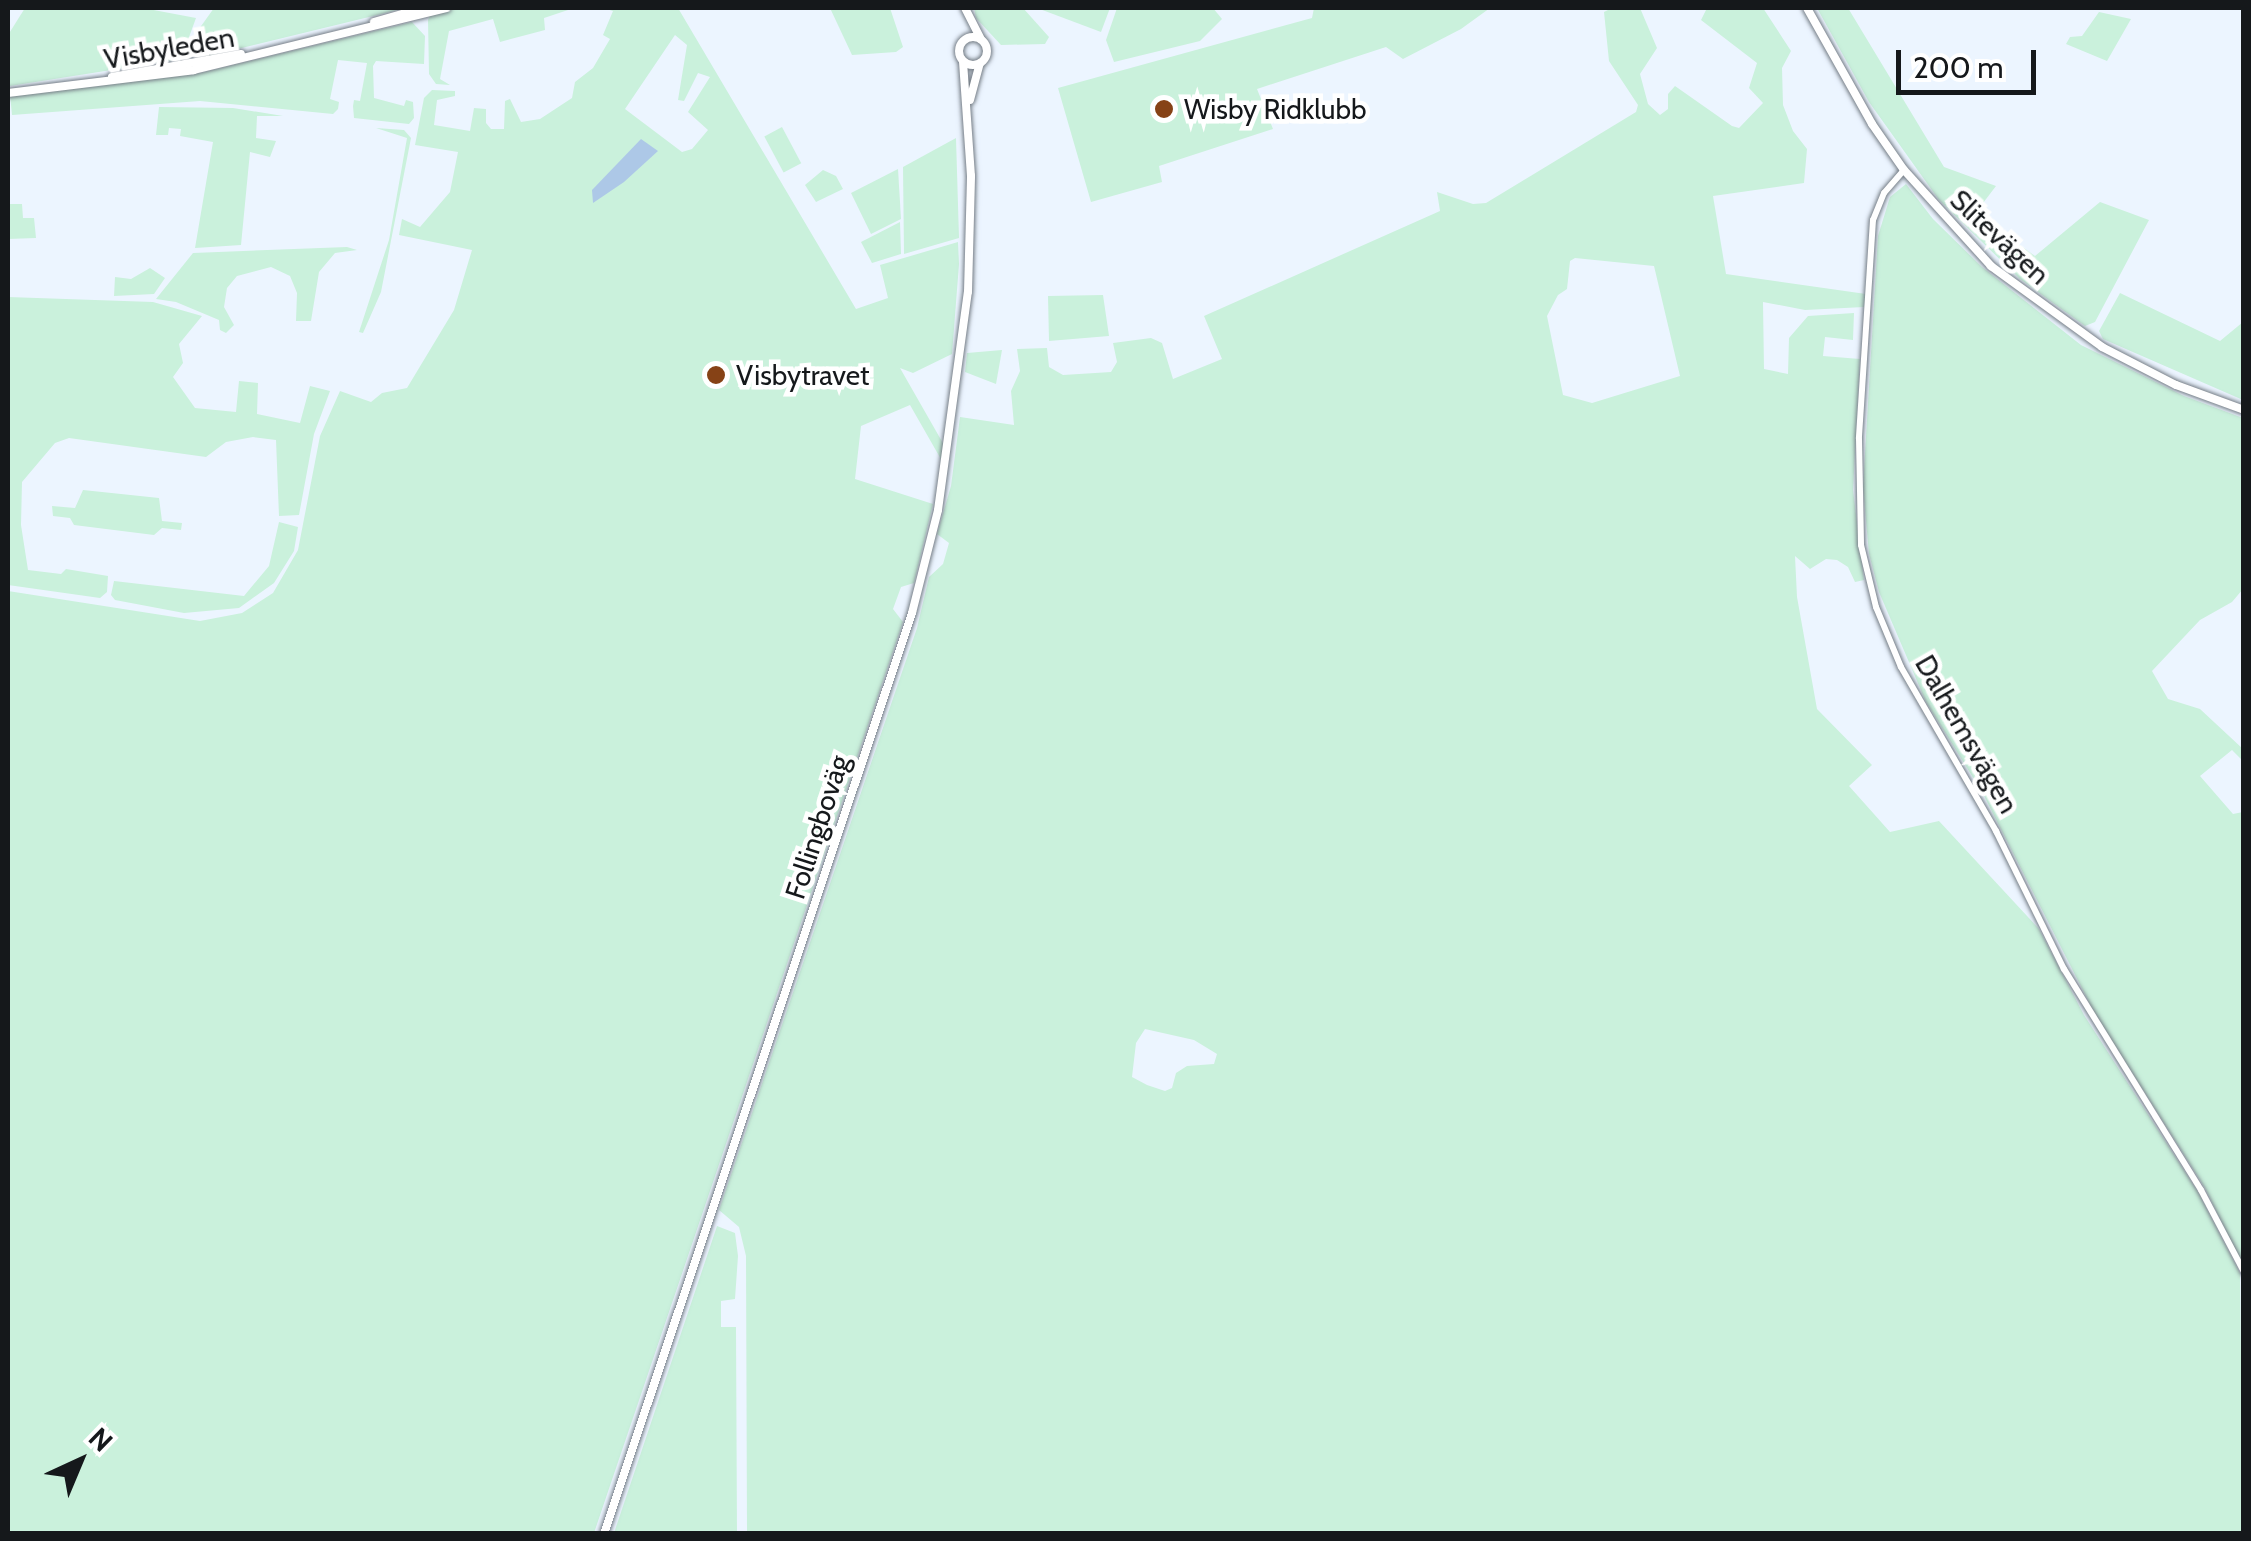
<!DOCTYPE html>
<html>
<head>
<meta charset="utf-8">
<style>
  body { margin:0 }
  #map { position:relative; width:2251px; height:1541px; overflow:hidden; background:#ecf5ff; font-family:Cabin,sans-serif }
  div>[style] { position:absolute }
  .green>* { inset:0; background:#caf1dc; transform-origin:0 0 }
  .water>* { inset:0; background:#adc8e7 }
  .roads { filter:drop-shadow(0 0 2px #767e87) drop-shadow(0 0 2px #767e87) }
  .tertiary>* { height:6px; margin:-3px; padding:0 3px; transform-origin:3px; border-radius:3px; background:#fff }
  .secondary>* { height:8px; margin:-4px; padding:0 4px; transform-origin:4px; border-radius:4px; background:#fff }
  .secondary>.ring { margin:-4px; padding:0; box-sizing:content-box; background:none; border:8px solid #fff; border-radius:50% }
  .dots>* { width:28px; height:28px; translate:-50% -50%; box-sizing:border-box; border:5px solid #fff; border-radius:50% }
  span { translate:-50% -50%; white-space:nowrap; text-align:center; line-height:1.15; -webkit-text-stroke:9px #fff; paint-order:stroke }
  .street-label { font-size:28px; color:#15181b }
  .poi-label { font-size:28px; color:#15181b }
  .left { translate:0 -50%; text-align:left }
  .frame { position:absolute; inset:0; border:10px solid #15181b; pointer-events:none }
  .north { position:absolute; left:30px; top:1411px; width:100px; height:100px; -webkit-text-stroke:8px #fff; paint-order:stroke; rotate:44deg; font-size:28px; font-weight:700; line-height:40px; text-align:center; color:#15181b }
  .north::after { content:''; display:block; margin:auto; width:35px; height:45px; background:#15181b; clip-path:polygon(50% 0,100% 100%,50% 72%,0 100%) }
  .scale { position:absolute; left:1896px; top:50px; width:140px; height:45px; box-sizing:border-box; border:5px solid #15181b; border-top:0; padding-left:12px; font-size:30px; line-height:35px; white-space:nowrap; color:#15181b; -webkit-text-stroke:8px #fff; paint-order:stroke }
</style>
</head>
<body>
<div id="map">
  <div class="green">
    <i style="clip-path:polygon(25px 8px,143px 8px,196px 18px,181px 59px,10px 86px,8px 35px)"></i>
    <i style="clip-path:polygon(214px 8px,406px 8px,205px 57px,195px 49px,194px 36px)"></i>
    <i style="clip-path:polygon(456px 8px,466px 9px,574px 8px,544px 18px,545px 30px,500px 42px,493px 19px,449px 31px,440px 79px,450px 85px,436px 84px,429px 74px,428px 20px,430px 15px)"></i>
    <i style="clip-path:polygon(evenodd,603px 8px,678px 8px,856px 309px,888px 298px,880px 265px,958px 242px,959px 264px,952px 354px,913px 373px,900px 368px,944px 445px,942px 461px,910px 405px,861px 426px,855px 479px,933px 504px,914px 583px,901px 587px,893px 609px,903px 622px,594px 1533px,8px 1533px,8px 591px,200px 621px,242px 613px,273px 593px,298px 550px,320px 436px,340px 391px,371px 402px,382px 393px,407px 388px,454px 310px,472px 250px,399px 235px,402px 219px,420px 227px,450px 192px,458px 152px,415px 145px,424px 98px,432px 90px,455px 91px,455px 96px,437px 100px,434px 125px,470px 131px,474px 108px,486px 109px,486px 123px,491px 129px,504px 129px,505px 101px,510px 99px,521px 122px,540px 119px,572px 98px,575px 82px,593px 68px,610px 39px,603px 35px,613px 11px,603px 8px,675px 35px,687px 45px,678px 100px,684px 101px,698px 73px,710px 77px,688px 112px,708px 130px,692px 149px,682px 152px,625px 109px,675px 35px)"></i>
    <i style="clip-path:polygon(830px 8px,890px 8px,903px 47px,896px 52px,852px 55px)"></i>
    <i style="clip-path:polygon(974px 8px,1023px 8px,1049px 37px,1045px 44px,1001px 45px,976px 18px)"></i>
    <i style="clip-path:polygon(1037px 8px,1110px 8px,1101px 32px)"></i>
    <i style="clip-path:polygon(1117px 8px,1213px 8px,1222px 19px,1200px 41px,1114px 62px,1106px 40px)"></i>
    <i style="clip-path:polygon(1314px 8px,1490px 8px,1461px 29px,1403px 59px,1386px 47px,1257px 89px,1273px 129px,1159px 166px,1162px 182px,1091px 202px,1058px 88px,1312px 18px)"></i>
    <i style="clip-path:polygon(evenodd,1612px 8px,1640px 8px,1657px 48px,1640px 74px,1648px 104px,1660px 115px,1668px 109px,1668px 94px,1675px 86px,1732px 126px,1739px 128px,1763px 103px,1749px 88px,1757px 63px,1701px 20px,1707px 8px,1763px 8px,1791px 51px,1782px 68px,1783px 105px,1793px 131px,1807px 149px,1804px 183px,1713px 196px,1726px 274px,1866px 294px,1864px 307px,1805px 310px,1763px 302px,1764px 369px,1788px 374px,1789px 338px,1808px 316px,1854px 313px,1853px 340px,1825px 337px,1823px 356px,1860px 359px,1853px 490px,1864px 580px,1855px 582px,1848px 567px,1837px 560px,1826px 559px,1810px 569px,1795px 556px,1797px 597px,1817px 709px,1872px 765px,1849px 786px,1890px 832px,1939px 821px,2039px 929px,2084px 1015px,2198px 1192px,2240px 1273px,2243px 1533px,747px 1533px,746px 1256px,739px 1227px,719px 1210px,917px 628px,929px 577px,943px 564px,949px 543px,937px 534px,951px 486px,960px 417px,1014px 425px,1011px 391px,1020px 371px,1017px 349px,1047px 348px,1049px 367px,1063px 375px,1111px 372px,1117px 362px,1113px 343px,1151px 338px,1162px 343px,1173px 379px,1222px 359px,1204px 316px,1440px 211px,1437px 192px,1473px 204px,1486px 203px,1636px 112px,1638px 105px,1609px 61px,1604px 12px,1612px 8px,1575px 258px,1654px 266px,1680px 376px,1592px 403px,1563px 395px,1547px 316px,1558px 295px,1567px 289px,1570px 261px,1575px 258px,1612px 8px,1145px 1029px,1194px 1040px,1217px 1054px,1214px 1064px,1187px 1066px,1176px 1073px,1172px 1088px,1165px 1091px,1147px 1085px,1132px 1077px,1136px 1043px,1145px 1029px)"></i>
    <i style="clip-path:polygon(1817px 8px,1848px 8px,1944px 167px,1996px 186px,1980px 207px,1992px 225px,2035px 256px,2100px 202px,2149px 220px,2095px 322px,2085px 326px,2020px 279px,1939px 200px,1869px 102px)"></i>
    <i style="clip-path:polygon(2099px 12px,2131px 19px,2107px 61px,2066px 44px,2070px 37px,2082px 36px)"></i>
    <i style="clip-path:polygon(412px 22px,425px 36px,424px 64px,376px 61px,373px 66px,374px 98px,404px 106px,406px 100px,413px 102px,414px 118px,409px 124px,354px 118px,353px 106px,354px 100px,360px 101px,367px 63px,338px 60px,330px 99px,339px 102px,338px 109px,333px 114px,200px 101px,12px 115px,10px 95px,200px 73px)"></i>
    <i style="clip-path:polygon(159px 107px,233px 108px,283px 116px,257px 116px,256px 138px,276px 141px,270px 157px,250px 152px,241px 245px,195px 248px,213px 142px,180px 136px,181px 129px,169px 128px,168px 135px,156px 135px)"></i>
    <i style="left:782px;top:127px;width:41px;height:20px;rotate:62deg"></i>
    <i style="clip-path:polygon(376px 128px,404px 130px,411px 138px,381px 292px,363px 333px,359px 332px,389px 240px,407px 138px)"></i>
    <i style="clip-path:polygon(956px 138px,959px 238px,904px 254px,903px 167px)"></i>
    <i style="clip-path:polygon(898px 169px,901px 219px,871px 234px,851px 193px)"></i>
    <i style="clip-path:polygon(823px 170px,836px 176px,843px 189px,816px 202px,805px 185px)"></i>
    <i style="clip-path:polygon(1906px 184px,1933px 219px,1982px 267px,2081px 345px,2184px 396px,2243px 418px,2243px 589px,2232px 602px,2200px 620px,2152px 671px,2168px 699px,2200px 709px,2243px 749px,2243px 761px,2232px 750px,2200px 776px,2233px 814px,2243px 812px,2243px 1266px,2205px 1188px,2094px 1012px,1982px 792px,1926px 702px,1879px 592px,1869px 554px,1863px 487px,1878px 236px,1890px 197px)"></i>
    <i style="clip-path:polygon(8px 204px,22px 204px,23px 218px,34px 218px,36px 238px,8px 239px)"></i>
    <i style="clip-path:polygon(900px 222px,901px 254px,872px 263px,861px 242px)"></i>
    <i style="clip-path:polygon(347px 247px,357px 250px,335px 253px,319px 272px,311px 321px,296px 321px,297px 293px,290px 276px,271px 267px,237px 276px,227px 288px,224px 307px,234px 325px,226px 333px,220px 330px,219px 320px,176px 302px,156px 299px,193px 253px)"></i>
    <i style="clip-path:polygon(150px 268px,165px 278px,154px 294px,114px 296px,115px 277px,131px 279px)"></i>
    <i style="clip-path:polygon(2120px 293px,2220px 341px,2243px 322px,2243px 400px,2103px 339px,2099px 331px)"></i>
    <i style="clip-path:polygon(1103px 295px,1109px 336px,1049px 341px,1048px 296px)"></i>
    <i style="clip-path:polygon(8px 297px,153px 302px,202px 316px,179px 344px,183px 363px,173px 377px,195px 408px,236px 412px,239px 381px,258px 383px,257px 414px,300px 423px,310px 386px,330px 391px,314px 434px,299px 515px,279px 516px,276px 440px,253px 437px,226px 442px,206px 457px,69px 438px,55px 443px,22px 482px,21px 525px,28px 570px,61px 574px,66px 569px,108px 576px,107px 592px,100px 598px,8px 585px)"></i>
    <i style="clip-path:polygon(1002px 350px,996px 384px,965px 372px,967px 353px)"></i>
    <i style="clip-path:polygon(83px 490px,159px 498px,162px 521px,182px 523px,181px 530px,162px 528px,154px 535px,74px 525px,70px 518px,53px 516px,52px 506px,75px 508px)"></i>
    <i style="clip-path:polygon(279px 522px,298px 527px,294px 551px,274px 583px,239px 608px,184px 613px,115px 600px,111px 595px,114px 581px,244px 596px,269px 566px)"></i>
    <i style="clip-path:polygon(717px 1226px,735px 1233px,738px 1256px,735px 1299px,721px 1301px,721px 1327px,736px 1327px,737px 1533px,614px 1533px)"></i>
  </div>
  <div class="water">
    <i style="clip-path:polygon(641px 139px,658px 151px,624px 182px,593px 203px,592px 190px)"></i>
  </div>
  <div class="roads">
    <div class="tertiary">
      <i style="left:1904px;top:170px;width:30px;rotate:131deg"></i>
      <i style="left:1884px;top:193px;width:29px;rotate:112deg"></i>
      <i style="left:1873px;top:220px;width:219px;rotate:93.7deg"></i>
      <i style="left:1859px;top:439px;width:106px;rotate:88.9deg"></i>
      <i style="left:1861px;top:545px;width:64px;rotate:76.4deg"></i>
      <i style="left:1876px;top:607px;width:65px;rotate:67.4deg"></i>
      <i style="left:1901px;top:667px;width:190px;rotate:59.9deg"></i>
      <i style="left:1996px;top:831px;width:154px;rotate:63.8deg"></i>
      <i style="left:2064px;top:969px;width:260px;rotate:58.2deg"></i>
      <i style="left:2201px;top:1190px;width:93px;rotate:62.3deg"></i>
    </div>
    <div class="secondary">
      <i style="left:965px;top:8px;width:35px;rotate:63deg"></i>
      <i style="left:1807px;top:8px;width:133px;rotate:60.7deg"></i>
      <i style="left:1872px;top:124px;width:56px;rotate:55.2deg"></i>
      <i style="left:1904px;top:170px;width:130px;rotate:47.8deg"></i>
      <i style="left:1991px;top:266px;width:137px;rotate:36.1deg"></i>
      <i style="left:2102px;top:347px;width:83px;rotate:27.2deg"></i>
      <i style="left:2176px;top:385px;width:72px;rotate:20.2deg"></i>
      <i style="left:374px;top:22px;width:51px;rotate:-15.9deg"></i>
      <i class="ring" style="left:959px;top:37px;width:20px;height:20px"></i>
      <i style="left:112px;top:77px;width:131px;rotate:-10.1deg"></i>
      <i style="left:8px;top:93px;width:187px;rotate:-7deg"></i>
      <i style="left:194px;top:70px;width:260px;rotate:-13.8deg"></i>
      <i style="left:970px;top:100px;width:38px;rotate:-75deg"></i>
      <i style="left:604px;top:1534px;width:971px;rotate:-71.51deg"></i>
      <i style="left:912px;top:613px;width:106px;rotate:-75.8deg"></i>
      <i style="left:938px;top:510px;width:220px;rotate:-82.2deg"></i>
      <i style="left:968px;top:292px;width:116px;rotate:-88.5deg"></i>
      <i style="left:971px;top:176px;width:115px;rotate:-94deg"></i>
    </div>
  </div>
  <div class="dots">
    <i style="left:1164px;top:109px;background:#864216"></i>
    <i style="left:716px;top:375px;background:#864216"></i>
  </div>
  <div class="street-label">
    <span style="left:169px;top:48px;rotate:-10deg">Visbyleden</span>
    <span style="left:2000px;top:237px;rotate:43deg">Slitevägen</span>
    <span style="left:1967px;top:734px;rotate:60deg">Dalhemsvägen</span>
    <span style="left:817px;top:827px;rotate:-72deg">Follingboväg</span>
  </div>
  <div class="poi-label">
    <span class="left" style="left:1184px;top:109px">Wisby Ridklubb</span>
    <span class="left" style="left:736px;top:375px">Visbytravet</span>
  </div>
  <div class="frame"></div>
  <div class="north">N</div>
  <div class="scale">200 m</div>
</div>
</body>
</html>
